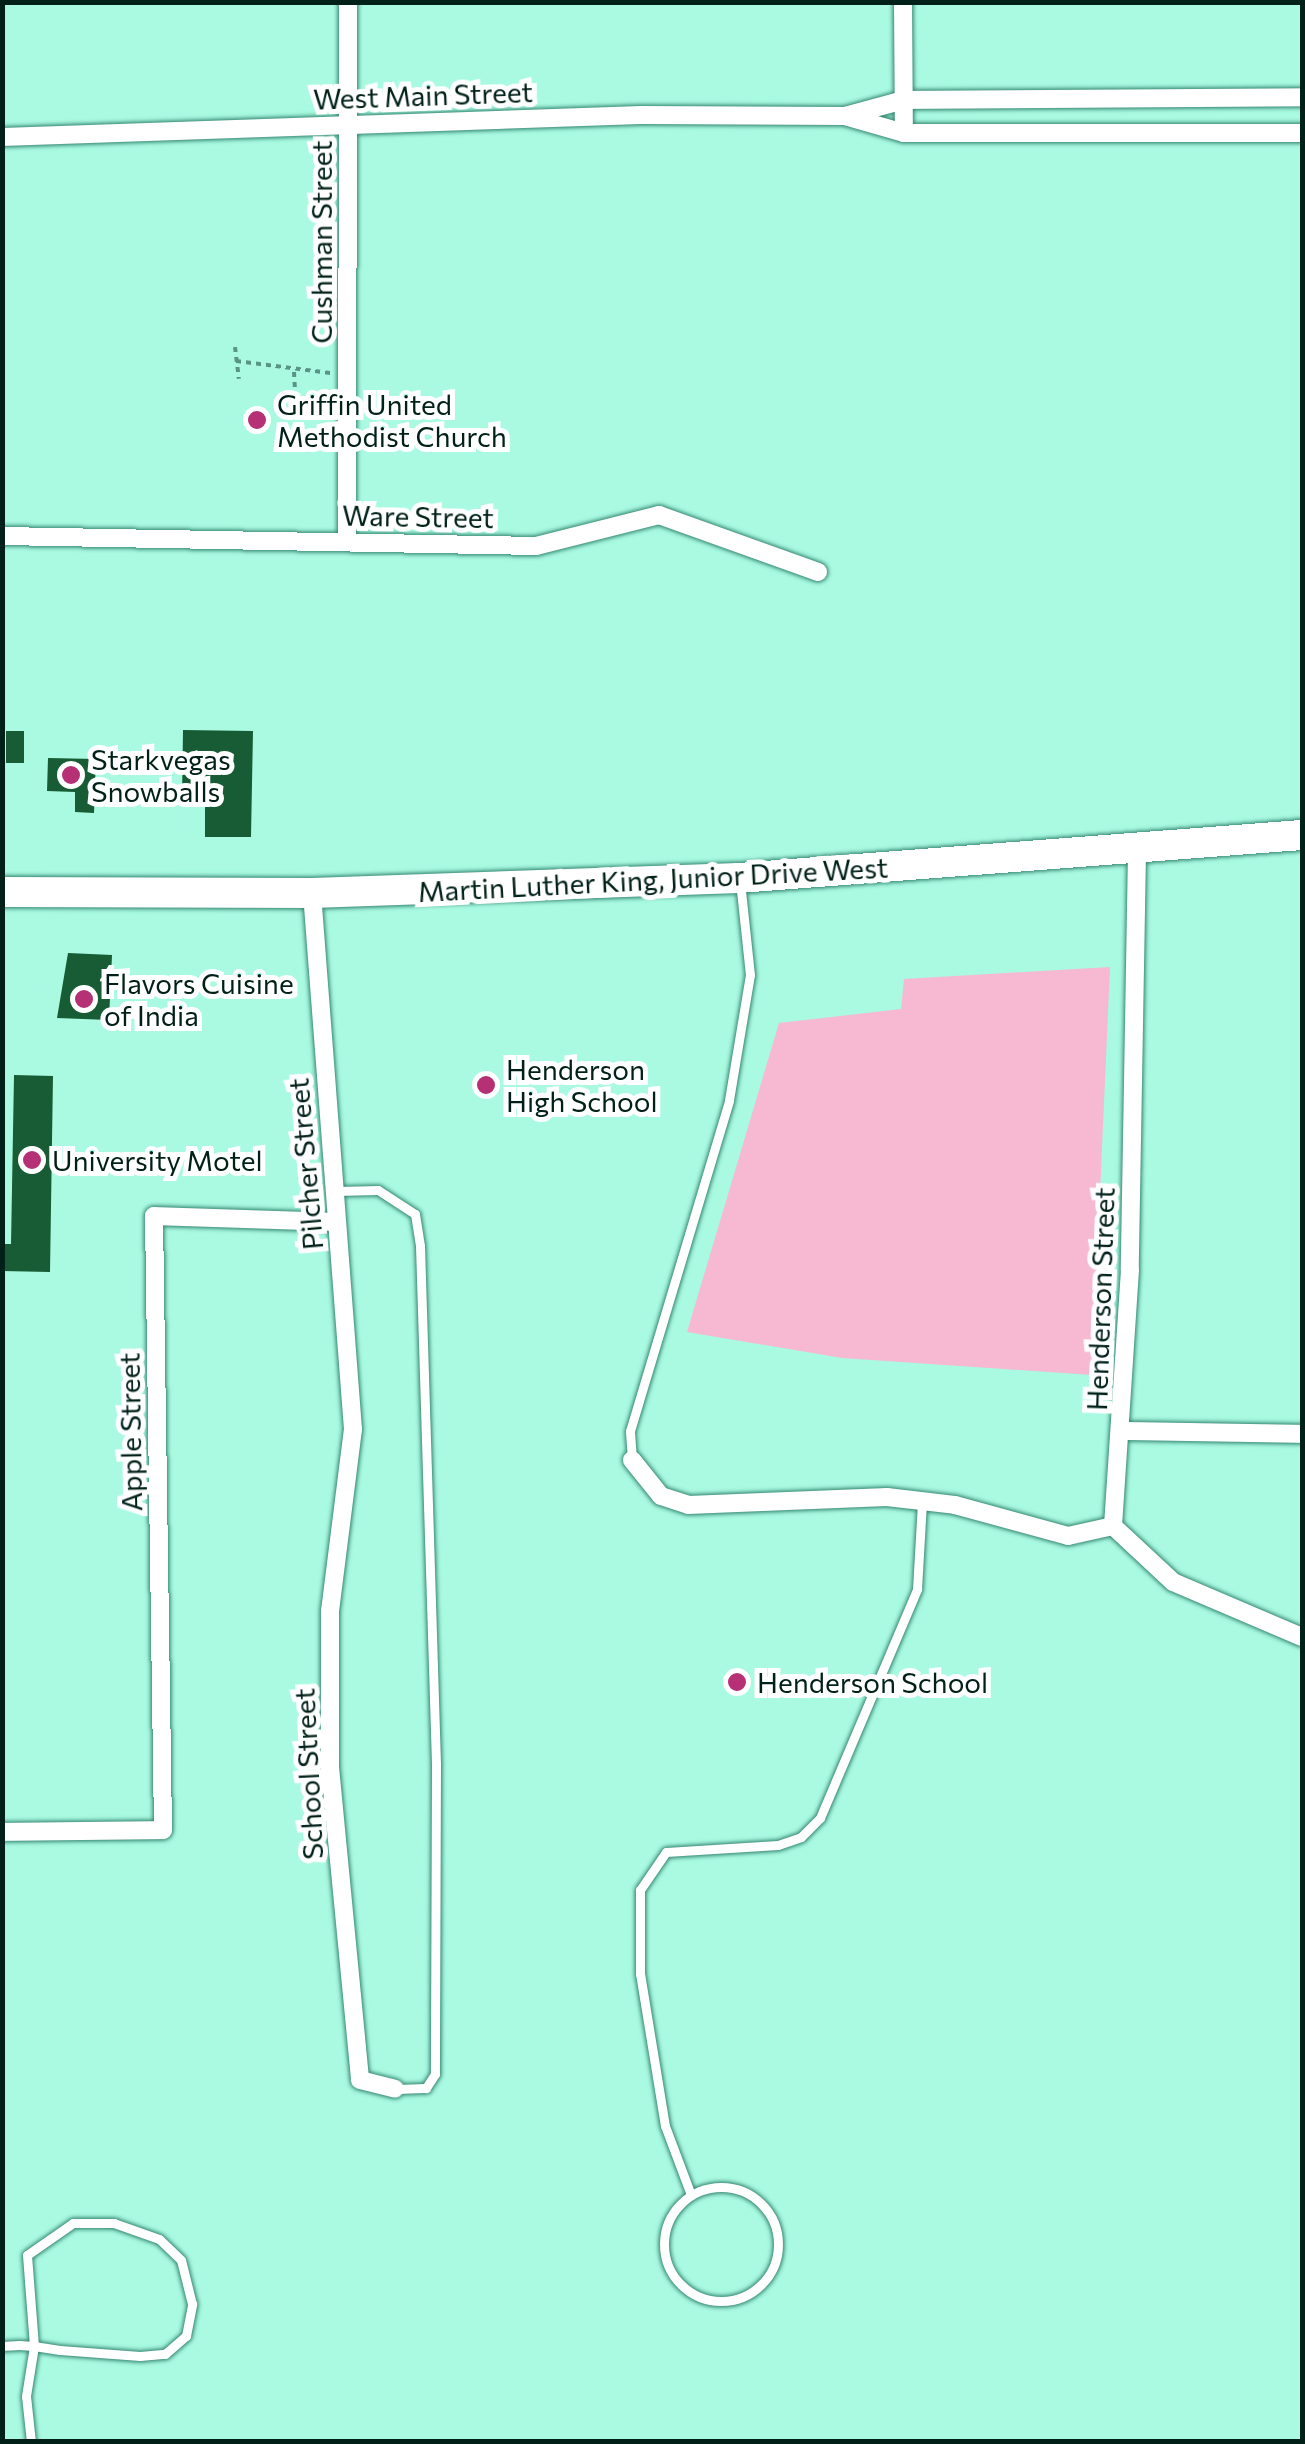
<!DOCTYPE html>
<html>
<head>
<meta charset="utf-8">
<style>
  body { margin:0 }
  #map { position:relative; width:1305px; height:2444px; overflow:hidden; background:#a9fae1; font-family:Commissioner,sans-serif }
  div>[style] { position:absolute }
  .green>* { inset:0; background:#f6b9d1 }
  .building>* { inset:0; background:#175c34; transform-origin:0 0 }
  .path>* { height:4px; margin-top:-2px; transform-origin:0; background:repeating-linear-gradient(90deg,#5a9583 0 5px,transparent 0 10px) }
  .roads { filter:drop-shadow(0 0 2px #368772) drop-shadow(0 0 2px #368772) }
  .lane>* { height:9px; margin:-4.5px; padding:0 4.5px; transform-origin:4.5px; border-radius:4.5px; background:#fff }
  .lane>.ring { margin:-4.5px; padding:0; box-sizing:content-box; background:none; border:9px solid #fff; border-radius:50% }
  .street>* { height:18px; margin:-9px; padding:0 9px; transform-origin:9px; border-radius:9px; background:#fff }
  .primary>* { height:30px; margin:-15px; padding:0 15px; transform-origin:15px; border-radius:15px; background:#fff }
  .dots>* { width:28px; height:28px; translate:-50% -50%; box-sizing:border-box; border:5px solid #fff; border-radius:50% }
  span { translate:-50% -50%; white-space:nowrap; text-align:center; line-height:1.15; -webkit-text-stroke:10px #fff; paint-order:stroke }
  .street-label { font-size:28px; color:#002018 }
  .poi-label { font-size:28px; color:#002018 }
  .left { translate:0 -50%; text-align:left }
  .frame { position:absolute; inset:0; border:5px solid #002018; pointer-events:none }
</style>
</head>
<body>
<div id="map">
  <div class="green">
    <i style="clip-path:polygon(1110px 967px,1092px 1375px,842px 1358px,687px 1332px,779px 1023px,901px 1009px,904px 979px)"></i>
  </div>
  <div class="building">
    <i style="clip-path:polygon(183px 730px,253px 731px,251px 837px,205px 837px,205px 799px,182px 799px)"></i>
    <i style="left:6px;top:731px;width:18px;height:32px"></i>
    <i style="clip-path:polygon(48px 758px,96px 759px,94px 813px,75px 812px,75px 792px,47px 791px)"></i>
    <i style="clip-path:polygon(68px 953px,112px 955px,109px 1020px,57px 1018px)"></i>
    <i style="clip-path:polygon(14px 1075px,53px 1076px,50px 1272px,2px 1271px,2px 1244px,11px 1244px)"></i>
  </div>
  <div class="path">
    <i style="left:235px;top:347px;width:32px;rotate:83deg"></i>
    <i style="left:236px;top:361px;width:95px;rotate:7.3deg"></i>
    <i style="left:294px;top:372px;width:18px;rotate:87deg"></i>
  </div>
  <div class="roads">
    <div class="lane">
      <i style="left:336px;top:1191px;width:42px;rotate:-1.4deg"></i>
      <i style="left:378px;top:1190px;width:44px;rotate:33deg"></i>
      <i style="left:415px;top:1214px;width:32px;rotate:81deg"></i>
      <i style="left:420px;top:1246px;width:519px;rotate:88.23deg"></i>
      <i style="left:436px;top:1765px;width:309px;rotate:90.2deg"></i>
      <i style="left:435px;top:2074px;width:17px;rotate:123deg"></i>
      <i style="left:426px;top:2088px;width:31px;rotate:178deg"></i>
      <i style="left:632px;top:1460px;width:29px;rotate:-94deg"></i>
      <i style="left:630px;top:1431px;width:345px;rotate:-73.3deg"></i>
      <i style="left:729px;top:1100px;width:127px;rotate:-80.5deg"></i>
      <i style="left:750px;top:975px;width:95px;rotate:-96.1deg"></i>
      <i class="ring" style="left:664px;top:2187px;width:105px;height:105px"></i>
      <i style="left:691px;top:2195px;width:74px;rotate:-110.6deg"></i>
      <i style="left:665px;top:2126px;width:154px;rotate:-99.3deg"></i>
      <i style="left:640px;top:1974px;width:84px;rotate:-90deg"></i>
      <i style="left:640px;top:1890px;width:46px;rotate:-55.6deg"></i>
      <i style="left:666px;top:1852px;width:112px;rotate:-3.6deg"></i>
      <i style="left:778px;top:1845px;width:24px;rotate:-19deg"></i>
      <i style="left:801px;top:1837px;width:27px;rotate:-45deg"></i>
      <i style="left:820px;top:1818px;width:249px;rotate:-67deg"></i>
      <i style="left:917px;top:1589px;width:88px;rotate:-86.7deg"></i>
      <i style="left:2px;top:2346px;width:17px;rotate:-3deg"></i>
      <i style="left:19px;top:2345px;width:15px;rotate:4deg"></i>
      <i style="left:34px;top:2346px;width:26px;rotate:9deg"></i>
      <i style="left:60px;top:2350px;width:80px;rotate:4.3deg"></i>
      <i style="left:140px;top:2356px;width:25px;rotate:-5deg"></i>
      <i style="left:165px;top:2354px;width:28px;rotate:-41deg"></i>
      <i style="left:186px;top:2336px;width:33px;rotate:-79deg"></i>
      <i style="left:192px;top:2304px;width:45px;rotate:-104deg"></i>
      <i style="left:181px;top:2260px;width:30px;rotate:-136deg"></i>
      <i style="left:159px;top:2239px;width:48px;rotate:-160.4deg"></i>
      <i style="left:114px;top:2223px;width:41px;rotate:180deg"></i>
      <i style="left:73px;top:2223px;width:56px;rotate:145.2deg"></i>
      <i style="left:27px;top:2255px;width:91px;rotate:85.6deg"></i>
      <i style="left:34px;top:2346px;width:51px;rotate:99.1deg"></i>
      <i style="left:26px;top:2396px;width:46px;rotate:83.8deg"></i>
    </div>
    <div class="street">
      <i style="left:903px;top:2px;width:131px;rotate:89.6deg"></i>
      <i style="left:845px;top:116px;width:61px;rotate:-15.2deg"></i>
      <i style="left:904px;top:100px;width:398px;rotate:-0.4deg"></i>
      <i style="left:2px;top:137px;width:639px;rotate:-1.97deg"></i>
      <i style="left:641px;top:115px;width:204px;rotate:0.3deg"></i>
      <i style="left:845px;top:116px;width:61px;rotate:16.1deg"></i>
      <i style="left:904px;top:133px;width:398px"></i>
      <i style="left:2px;top:536px;width:534px;rotate:1.07deg"></i>
      <i style="left:536px;top:546px;width:127px;rotate:-14.1deg"></i>
      <i style="left:659px;top:515px;width:169px;rotate:19.7deg"></i>
      <i style="left:347px;top:542px;width:540px;rotate:-89.89deg"></i>
      <i style="left:1137px;top:852px;width:418px;rotate:91deg"></i>
      <i style="left:1130px;top:1270px;width:257px;rotate:93.8deg"></i>
      <i style="left:1113px;top:1526px;width:82px;rotate:43deg"></i>
      <i style="left:1173px;top:1582px;width:140px;rotate:23.1deg"></i>
      <i style="left:312px;top:893px;width:538px;rotate:85.63deg"></i>
      <i style="left:353px;top:1429px;width:183px;rotate:97.2deg"></i>
      <i style="left:330px;top:1611px;width:156px;rotate:90deg"></i>
      <i style="left:330px;top:1767px;width:314px;rotate:84.5deg"></i>
      <i style="left:360px;top:2080px;width:36px;rotate:14deg"></i>
      <i style="left:1121px;top:1431px;width:181px;rotate:0.9deg"></i>
      <i style="left:632px;top:1460px;width:46px;rotate:51.1deg"></i>
      <i style="left:661px;top:1496px;width:28px;rotate:18deg"></i>
      <i style="left:688px;top:1505px;width:199px;rotate:-2.3deg"></i>
      <i style="left:887px;top:1497px;width:68px;rotate:6.7deg"></i>
      <i style="left:955px;top:1505px;width:117px;rotate:15.3deg"></i>
      <i style="left:1068px;top:1536px;width:46px;rotate:-12.5deg"></i>
      <i style="left:2px;top:1832px;width:161px;rotate:-0.7deg"></i>
      <i style="left:163px;top:1830px;width:614px;rotate:-90.84deg"></i>
      <i style="left:154px;top:1216px;width:182px;rotate:1.9deg"></i>
    </div>
    <div class="primary">
      <i style="left:2px;top:892px;width:310px;rotate:0.2deg"></i>
      <i style="left:312px;top:893px;width:427px;rotate:-2deg"></i>
      <i style="left:739px;top:878px;width:565px;rotate:-4.37deg"></i>
    </div>
  </div>
  <div class="dots">
    <i style="left:257px;top:420px;background:#b53075"></i>
    <i style="left:71px;top:775px;background:#b53075"></i>
    <i style="left:84px;top:999px;background:#b53075"></i>
    <i style="left:486px;top:1085px;background:#b53075"></i>
    <i style="left:32px;top:1160px;background:#b53075"></i>
    <i style="left:737px;top:1682px;background:#b53075"></i>
  </div>
  <div class="street-label">
    <span style="left:423px;top:95px;rotate:-2deg">West Main Street</span>
    <span style="left:321px;top:242px;rotate:-90deg">Cushman Street</span>
    <span style="left:418px;top:516px;rotate:1deg">Ware Street</span>
    <span style="left:653px;top:879px;rotate:-3deg">Martin Luther King, Junior Drive West</span>
    <span style="left:305px;top:1164px;rotate:-95deg">Pilcher Street</span>
    <span style="left:1100px;top:1299px;rotate:-88deg">Henderson Street</span>
    <span style="left:130px;top:1432px;rotate:-91deg">Apple Street</span>
    <span style="left:308px;top:1774px;rotate:-93deg">School Street</span>
  </div>
  <div class="poi-label">
    <span class="left" style="left:277px;top:420px">Griffin United<br>Methodist Church</span>
    <span class="left" style="left:91px;top:775px">Starkvegas<br>Snowballs</span>
    <span class="left" style="left:104px;top:999px">Flavors Cuisine<br>of India</span>
    <span class="left" style="left:506px;top:1085px">Henderson<br>High School</span>
    <span class="left" style="left:52px;top:1160px">University Motel</span>
    <span class="left" style="left:757px;top:1682px">Henderson School</span>
  </div>
  <div class="frame"></div>
</div>
</body>
</html>
